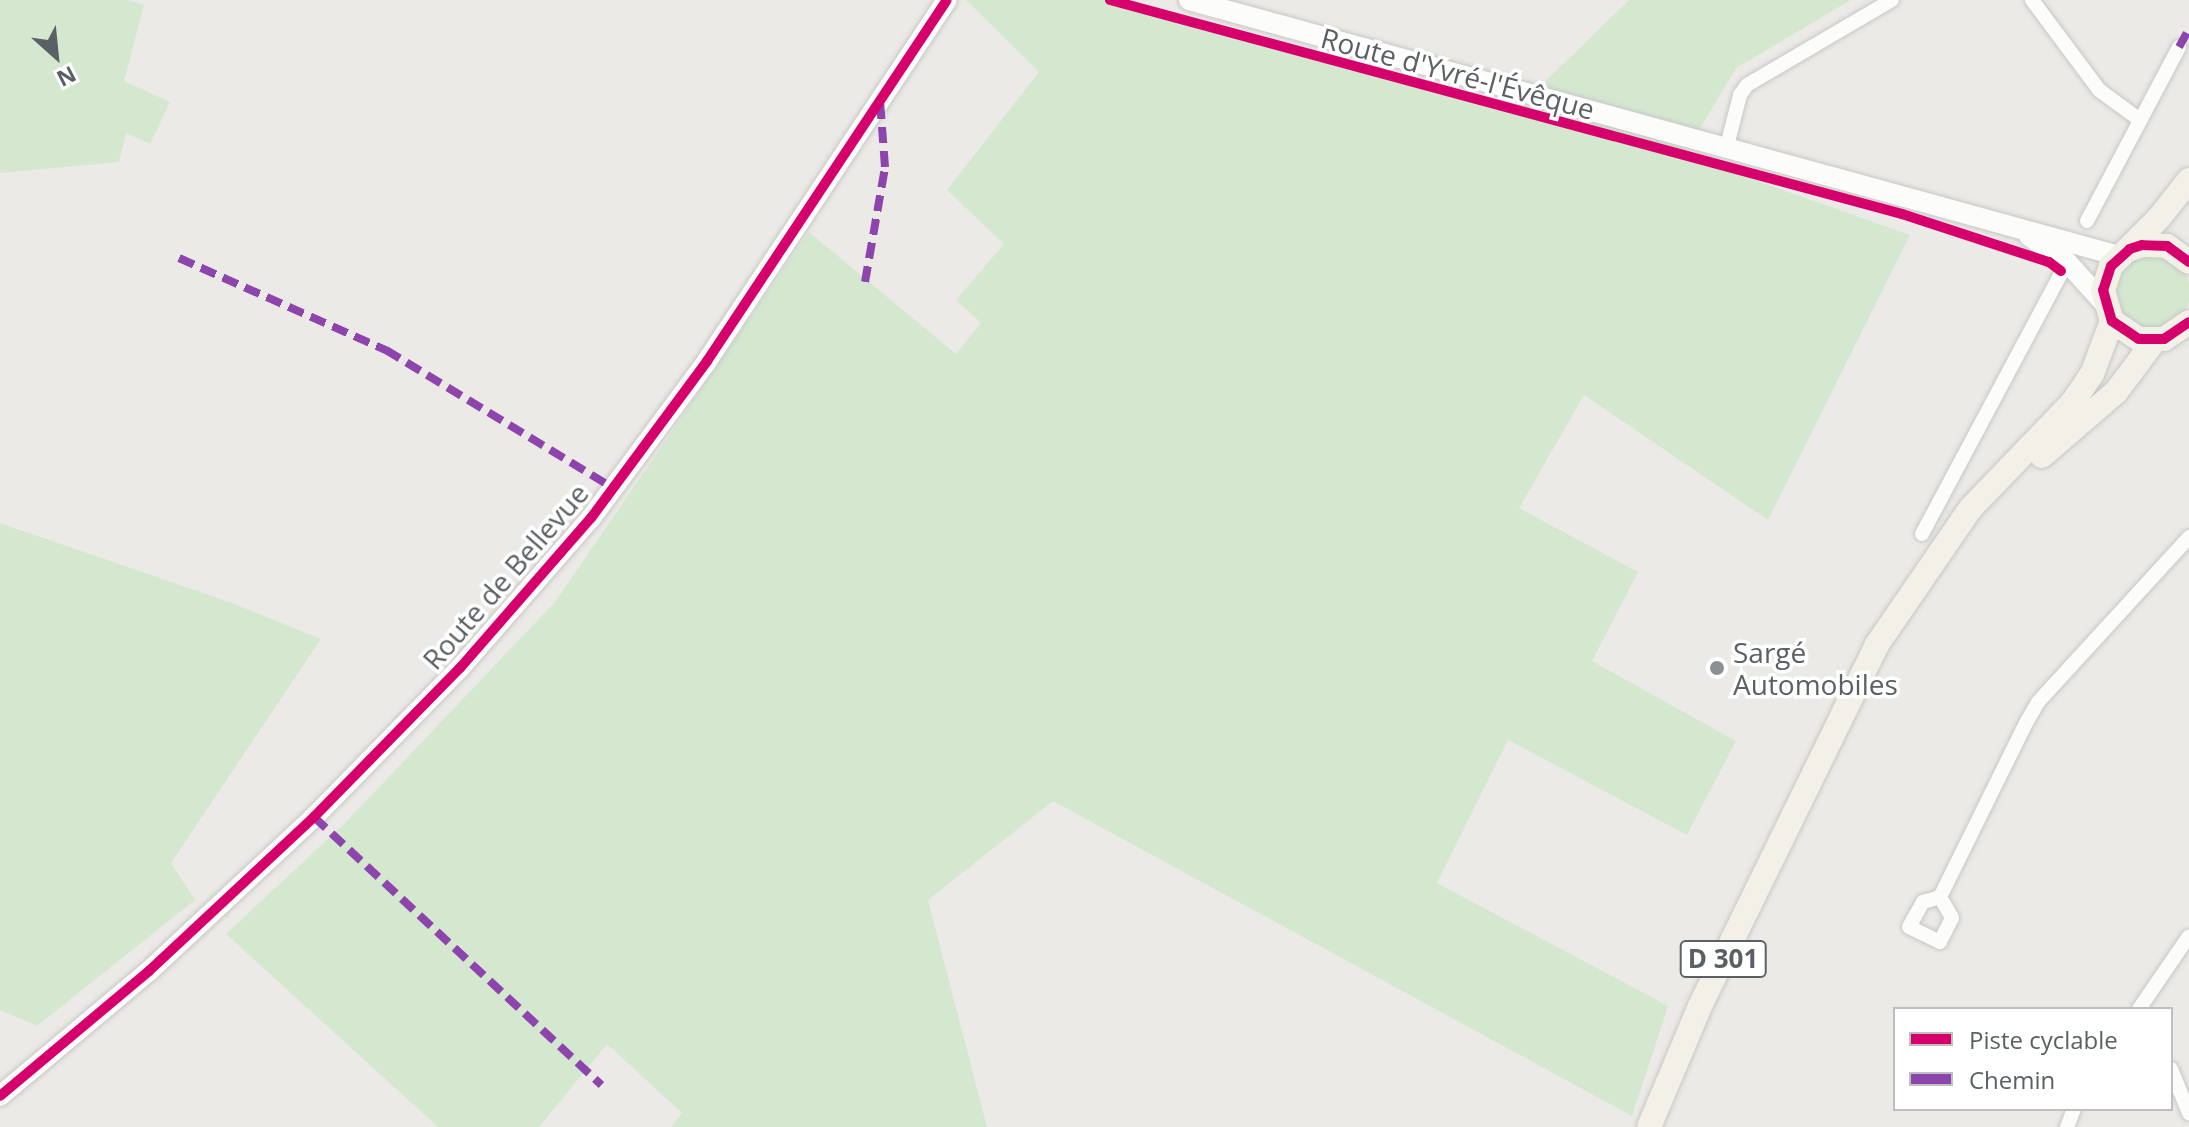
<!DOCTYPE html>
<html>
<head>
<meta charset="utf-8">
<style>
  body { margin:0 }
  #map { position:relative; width:2189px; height:1127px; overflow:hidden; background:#ebeae6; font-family:"Open Sans",sans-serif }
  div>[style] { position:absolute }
  .green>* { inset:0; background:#d4e8d0 }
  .round { border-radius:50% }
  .roads { filter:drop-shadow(0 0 2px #c7c7c6) drop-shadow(0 0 2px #c7c7c6) }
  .street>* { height:14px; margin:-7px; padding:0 7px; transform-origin:7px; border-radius:7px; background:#fcfcfb }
  .secondary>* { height:20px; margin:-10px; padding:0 10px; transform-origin:10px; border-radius:10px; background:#fcfcfb }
  .primary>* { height:24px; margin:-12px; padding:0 12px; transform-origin:12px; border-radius:12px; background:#f3f0e7 }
  .quiet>* { height:8px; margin-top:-4px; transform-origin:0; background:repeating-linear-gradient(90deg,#8e44ad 0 16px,transparent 0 24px) }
  .cycleway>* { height:10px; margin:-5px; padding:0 5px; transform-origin:5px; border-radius:5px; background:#d6006c }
  .dots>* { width:22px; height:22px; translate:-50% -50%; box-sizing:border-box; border:4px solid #fff; border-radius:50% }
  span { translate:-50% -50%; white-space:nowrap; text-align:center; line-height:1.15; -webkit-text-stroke:7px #fff; paint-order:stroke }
  .shield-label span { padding:2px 6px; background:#fff; border:2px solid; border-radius:6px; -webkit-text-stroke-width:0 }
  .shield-label { font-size:26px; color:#5b6064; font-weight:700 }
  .street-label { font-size:28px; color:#5b6064 }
  .poi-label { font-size:28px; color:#5b6064 }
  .left { translate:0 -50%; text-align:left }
  .legend { position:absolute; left:1893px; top:1007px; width:280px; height:104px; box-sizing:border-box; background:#fff; border:2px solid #bdbfc1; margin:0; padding:10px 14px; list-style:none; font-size:24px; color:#5b6064 }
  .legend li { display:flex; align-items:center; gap:16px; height:40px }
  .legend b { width:40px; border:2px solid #bdbfc1 }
  .north { position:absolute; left:16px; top:16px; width:80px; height:80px; -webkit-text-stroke:6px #fff; paint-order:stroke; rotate:153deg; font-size:22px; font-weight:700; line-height:32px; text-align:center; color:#5b6064 }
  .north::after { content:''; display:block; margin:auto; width:28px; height:36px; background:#5b6064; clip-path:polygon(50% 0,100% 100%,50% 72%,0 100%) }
</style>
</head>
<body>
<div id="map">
  <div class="green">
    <i style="clip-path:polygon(0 0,128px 0,144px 5px,124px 81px,170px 102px,150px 144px,126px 133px,119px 162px,0 173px)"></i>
    <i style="clip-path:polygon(966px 0,1116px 0,1514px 112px,1629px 0,1851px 0,1736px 68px,1684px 155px,1910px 235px,1768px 520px,1584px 395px,1519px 508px,1638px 572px,1592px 661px,1736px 741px,1687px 835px,1508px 740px,1437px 883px,1668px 1006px,1632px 1116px,1053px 801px,928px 900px,987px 1127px,671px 1127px,682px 1113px,607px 1044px,539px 1127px,438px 1127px,226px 934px,346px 822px,555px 602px,809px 232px,956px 354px,981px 323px,956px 300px,1004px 244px,947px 190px,1039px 72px)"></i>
    <i class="round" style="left:2114px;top:254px;width:76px;height:76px"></i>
    <i style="clip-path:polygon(0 523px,232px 603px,321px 639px,171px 863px,195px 900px,37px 1026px,0 1010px)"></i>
  </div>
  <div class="roads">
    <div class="street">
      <i style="left:2032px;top:0;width:112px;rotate:53.3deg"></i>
      <i style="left:2099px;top:90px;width:51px;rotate:36.2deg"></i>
      <i style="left:1727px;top:146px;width:53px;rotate:-75.7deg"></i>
      <i style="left:1740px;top:95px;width:12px;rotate:-55deg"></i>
      <i style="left:1747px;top:85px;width:168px;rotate:-30.4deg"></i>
      <i style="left:2087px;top:221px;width:197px;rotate:-62.1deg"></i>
      <i style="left:1922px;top:534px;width:308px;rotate:-61.9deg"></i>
      <i style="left:1940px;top:897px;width:24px;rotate:60deg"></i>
      <i style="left:1952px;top:918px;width:27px;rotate:117deg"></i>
      <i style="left:1940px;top:942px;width:34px;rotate:-154deg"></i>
      <i style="left:1909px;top:927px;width:29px;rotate:-61deg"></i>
      <i style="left:1923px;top:902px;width:18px;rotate:-16deg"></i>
      <i style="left:1940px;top:897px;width:194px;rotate:-63.7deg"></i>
      <i style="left:2026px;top:723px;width:24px;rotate:-60deg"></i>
      <i style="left:2038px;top:702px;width:224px;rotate:-47.5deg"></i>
      <i style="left:2139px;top:1009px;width:88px;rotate:-55.6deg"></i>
      <i style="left:2171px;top:1069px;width:48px;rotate:67.8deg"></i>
      <i style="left:2067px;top:1127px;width:19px;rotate:-69deg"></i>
    </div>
    <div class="secondary">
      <i style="left:1189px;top:0;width:965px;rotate:15.39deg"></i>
      <i style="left:2029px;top:236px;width:46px;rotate:34.4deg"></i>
      <i style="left:2067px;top:262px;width:55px;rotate:47.9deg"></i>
      <i style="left:0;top:1096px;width:194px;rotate:-40deg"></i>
      <i style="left:149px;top:971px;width:226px;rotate:-43deg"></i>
      <i style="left:314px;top:817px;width:209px;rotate:-45.6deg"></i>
      <i style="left:460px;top:668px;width:199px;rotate:-48.9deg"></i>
      <i style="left:591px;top:518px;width:195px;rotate:-53.5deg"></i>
      <i style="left:707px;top:361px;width:433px;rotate:-56.4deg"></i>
    </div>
    <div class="primary">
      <i style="left:2189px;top:180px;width:48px;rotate:128.3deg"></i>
      <i style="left:2159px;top:218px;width:68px;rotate:135deg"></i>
      <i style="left:2111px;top:266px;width:25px;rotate:108deg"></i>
      <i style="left:2103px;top:290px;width:32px;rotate:74deg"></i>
      <i style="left:2112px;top:321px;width:32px;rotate:34deg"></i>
      <i style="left:2139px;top:339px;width:25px"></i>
      <i style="left:2164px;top:339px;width:30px;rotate:-34deg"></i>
      <i style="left:2130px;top:249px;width:13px;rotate:-18deg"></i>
      <i style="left:2142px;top:245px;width:25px;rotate:2deg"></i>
      <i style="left:2167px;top:246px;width:27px;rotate:36deg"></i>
      <i style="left:2042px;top:456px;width:98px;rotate:-40.9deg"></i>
      <i style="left:2116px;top:392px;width:65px;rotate:-53.1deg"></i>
      <i style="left:1649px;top:1127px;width:131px;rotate:-67.1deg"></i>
      <i style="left:1700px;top:1006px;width:401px;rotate:-63.9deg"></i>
      <i style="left:1876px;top:646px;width:166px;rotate:-55.5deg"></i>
      <i style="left:1970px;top:509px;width:149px;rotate:-46.1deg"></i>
      <i style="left:2073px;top:402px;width:34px;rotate:-56deg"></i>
      <i style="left:2092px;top:374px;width:57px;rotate:-69.3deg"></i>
    </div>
  </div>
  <div class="quiet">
    <i style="left:2179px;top:47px;width:21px;rotate:-61deg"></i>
    <i style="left:179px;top:258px;width:227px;rotate:24deg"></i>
    <i style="left:386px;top:350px;width:266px;rotate:31.3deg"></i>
    <i style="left:865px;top:282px;width:117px;rotate:-80.1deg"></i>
    <i style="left:885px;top:167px;width:66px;rotate:-94.3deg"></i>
    <i style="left:314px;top:817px;width:393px;rotate:43deg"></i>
  </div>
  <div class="cycleway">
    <i style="left:1110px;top:0;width:820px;rotate:15.12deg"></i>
    <i style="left:1902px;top:214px;width:155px;rotate:18.1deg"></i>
    <i style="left:2049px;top:262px;width:15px;rotate:37deg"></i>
    <i style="left:2189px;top:262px;width:27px;rotate:-144deg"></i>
    <i style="left:2167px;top:246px;width:25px;rotate:-178deg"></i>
    <i style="left:2142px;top:245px;width:13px;rotate:162deg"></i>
    <i style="left:2130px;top:249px;width:25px;rotate:138deg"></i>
    <i style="left:2111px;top:266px;width:25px;rotate:108deg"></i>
    <i style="left:2103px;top:290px;width:32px;rotate:74deg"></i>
    <i style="left:2112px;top:321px;width:32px;rotate:34deg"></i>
    <i style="left:2139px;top:339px;width:25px"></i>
    <i style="left:2164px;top:339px;width:30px;rotate:-34deg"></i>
    <i style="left:0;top:1096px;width:194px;rotate:-40deg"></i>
    <i style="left:149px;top:971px;width:226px;rotate:-43deg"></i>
    <i style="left:314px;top:817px;width:209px;rotate:-45.6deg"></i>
    <i style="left:460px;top:668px;width:199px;rotate:-48.9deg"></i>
    <i style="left:591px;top:518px;width:195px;rotate:-53.5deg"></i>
    <i style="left:707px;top:361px;width:433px;rotate:-56.4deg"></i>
  </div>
  <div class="dots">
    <i style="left:1717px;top:668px;background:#8d9092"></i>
  </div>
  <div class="shield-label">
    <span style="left:1723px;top:959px">D 301</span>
  </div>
  <div class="street-label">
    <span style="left:1458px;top:73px;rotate:15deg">Route d'Yvré-l'Évêque</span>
    <span style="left:505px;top:576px;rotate:-49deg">Route de Bellevue</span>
  </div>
  <div class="poi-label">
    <span class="left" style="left:1733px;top:668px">Sargé<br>Automobiles</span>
  </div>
  <ul class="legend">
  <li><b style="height:10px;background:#d6006c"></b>Piste cyclable</li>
  <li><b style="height:10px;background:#8e44ad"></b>Chemin</li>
  </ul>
  <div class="north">N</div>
</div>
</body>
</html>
